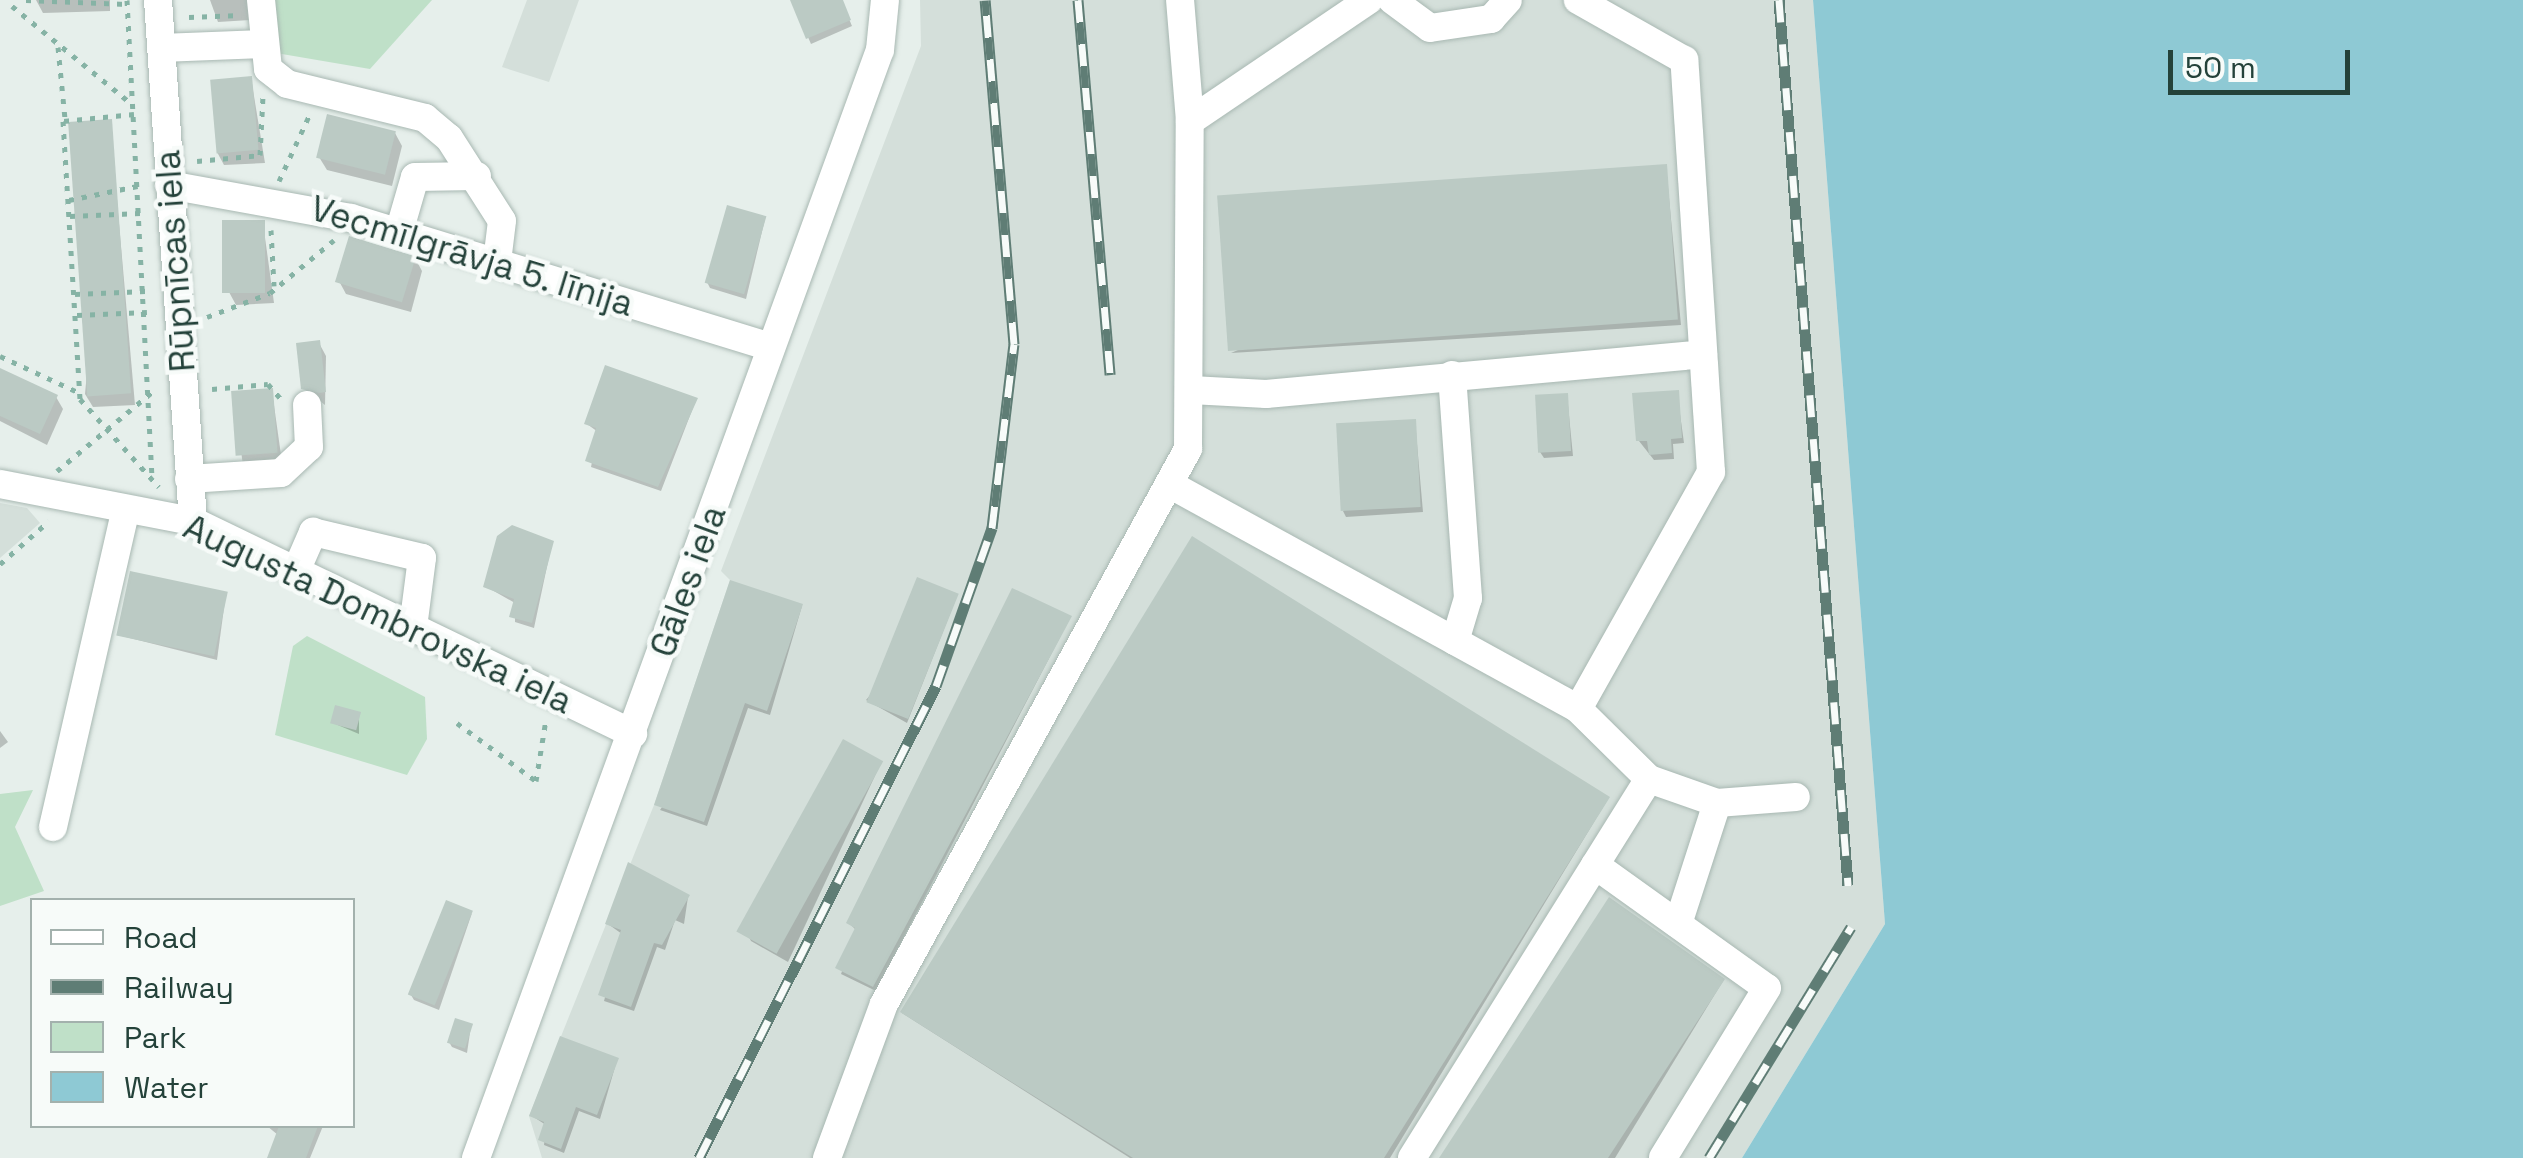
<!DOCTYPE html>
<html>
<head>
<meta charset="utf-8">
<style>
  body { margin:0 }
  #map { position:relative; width:2523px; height:1158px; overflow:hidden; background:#e6efeb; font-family:"Space Grotesk",sans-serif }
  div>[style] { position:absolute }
  .built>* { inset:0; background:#d4dfda }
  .green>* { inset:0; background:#bfe0c8 }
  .water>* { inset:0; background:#8ec9d4 }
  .shadow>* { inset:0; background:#0003; transform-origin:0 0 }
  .building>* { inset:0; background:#bbcac4; transform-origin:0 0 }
  .path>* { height:5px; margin-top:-2.5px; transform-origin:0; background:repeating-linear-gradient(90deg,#86b3a5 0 5px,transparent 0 13px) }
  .roads { filter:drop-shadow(0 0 2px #a8b8b2) drop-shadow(0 0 2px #a8b8b2) }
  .minor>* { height:28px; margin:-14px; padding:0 14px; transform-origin:14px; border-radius:14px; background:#fff }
  .rail>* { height:11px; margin-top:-5.5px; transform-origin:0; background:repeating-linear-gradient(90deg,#f7fbf9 0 22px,#5f7d75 0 44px); box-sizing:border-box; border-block:2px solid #5f7d75 }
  span { translate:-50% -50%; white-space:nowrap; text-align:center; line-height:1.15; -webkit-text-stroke:9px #f7fbf9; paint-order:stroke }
  .street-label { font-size:35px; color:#24423a }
  .legend { position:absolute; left:30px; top:898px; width:325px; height:230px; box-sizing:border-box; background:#f7fbf9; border:2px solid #a3b1ad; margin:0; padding:12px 18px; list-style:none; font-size:30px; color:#24423a }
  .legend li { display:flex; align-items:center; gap:20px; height:50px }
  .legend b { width:50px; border:2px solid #a3b1ad }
  .scale { position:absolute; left:2168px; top:50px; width:182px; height:45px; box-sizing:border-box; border:5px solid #24423a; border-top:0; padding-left:12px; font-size:30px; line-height:35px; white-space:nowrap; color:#24423a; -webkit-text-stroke:8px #f7fbf9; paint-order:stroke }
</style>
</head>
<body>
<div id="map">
  <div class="built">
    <i style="clip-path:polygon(527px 0,579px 0,549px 82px,502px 67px)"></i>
    <i style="clip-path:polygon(920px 0,1813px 0,1885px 924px,1742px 1158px,542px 1158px,529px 1116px,654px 805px,730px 580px,721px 571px,921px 46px)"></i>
    <i style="clip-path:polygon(0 503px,27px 508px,40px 523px,0 558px)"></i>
  </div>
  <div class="green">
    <i style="clip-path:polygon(274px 0,432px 0,370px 69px,276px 53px)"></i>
    <i style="clip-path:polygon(307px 636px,425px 697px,427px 739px,407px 775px,275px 735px,293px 646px)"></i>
    <i style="clip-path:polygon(33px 790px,15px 827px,44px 891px,0 906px,0 794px)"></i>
  </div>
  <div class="water">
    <i style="clip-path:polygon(1813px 0,2523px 0,2523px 1158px,1742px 1158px,1885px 924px)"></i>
  </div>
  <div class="shadow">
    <i style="clip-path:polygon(36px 0,110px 0,110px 11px,43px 13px)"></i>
    <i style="clip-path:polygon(210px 0,251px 0,250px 20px,218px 22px)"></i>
    <i style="clip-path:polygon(792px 0,841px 0,852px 26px,811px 44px)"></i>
    <i style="clip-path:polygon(251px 78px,265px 163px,224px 165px,217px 152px)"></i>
    <i style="clip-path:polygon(110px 121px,135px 405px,93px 407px,85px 394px)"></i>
    <i style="clip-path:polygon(395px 133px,402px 146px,392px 186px,327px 170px,319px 157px)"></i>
    <i style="clip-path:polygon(1666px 166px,1681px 325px,1231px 353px)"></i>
    <i style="clip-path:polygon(765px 219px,746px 299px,710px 288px,707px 282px)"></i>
    <i style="clip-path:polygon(263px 223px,274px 303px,236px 305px,229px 292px)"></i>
    <i style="clip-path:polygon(415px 258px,422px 271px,411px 312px,346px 294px,339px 281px)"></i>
    <i style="clip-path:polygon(319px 343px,326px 356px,325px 405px,303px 388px)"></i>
    <i style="clip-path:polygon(0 369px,56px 397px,63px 409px,47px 445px,0 421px)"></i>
    <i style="left:272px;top:391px;width:76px;height:39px;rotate:82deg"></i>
    <i style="clip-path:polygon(1677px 392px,1684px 443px,1673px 444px,1674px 459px,1654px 460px,1639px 441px)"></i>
    <i style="clip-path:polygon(1567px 395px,1573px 456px,1544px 458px,1540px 452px)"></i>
    <i style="clip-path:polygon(696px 400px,661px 491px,591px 467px,598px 432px,587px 424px)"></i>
    <i style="clip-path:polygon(1415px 421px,1423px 512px,1346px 517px,1343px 511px)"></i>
    <i style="clip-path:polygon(552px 543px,534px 628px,515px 622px,515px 603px,485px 586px)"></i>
    <i style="clip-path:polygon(226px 593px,217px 660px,118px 635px)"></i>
    <i style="clip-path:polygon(957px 596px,907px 723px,866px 700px)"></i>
    <i style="clip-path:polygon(802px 606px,770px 715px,748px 708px,707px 826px,660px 810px)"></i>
    <i style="clip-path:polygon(1070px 618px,876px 991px,841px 974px,857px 931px,849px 923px)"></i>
    <i style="clip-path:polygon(359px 714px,359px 734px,333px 723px)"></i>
    <i style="clip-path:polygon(0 731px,8px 742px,0 748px)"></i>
    <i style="clip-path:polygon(881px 763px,788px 962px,751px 941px,748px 935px)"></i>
    <i style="clip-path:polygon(1608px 799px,1390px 1158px,1130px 1158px,902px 1013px)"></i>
    <i style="clip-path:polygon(688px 897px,684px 924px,675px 920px,665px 950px,657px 947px,634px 1011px,604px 1001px,622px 934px,608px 924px)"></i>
    <i style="clip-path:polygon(472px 913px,439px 1010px,414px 1000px,411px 995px)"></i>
    <i style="clip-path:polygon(1723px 981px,1615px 1158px,1442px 1158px)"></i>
    <i style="clip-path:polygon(471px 1026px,467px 1053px,452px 1047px,449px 1042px)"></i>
    <i style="clip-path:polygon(617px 1060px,600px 1119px,579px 1111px,564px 1153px,544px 1145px,546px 1125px,532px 1116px)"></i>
    <i style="clip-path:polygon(267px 1126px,323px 1126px,310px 1158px,270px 1158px,278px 1135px)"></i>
  </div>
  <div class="building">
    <i style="clip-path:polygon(790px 0,843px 0,851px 20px,806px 39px)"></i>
    <i style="left:252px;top:76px;width:74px;height:42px;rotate:85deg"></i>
    <i style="left:327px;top:114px;width:71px;height:45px;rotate:14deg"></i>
    <i style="left:112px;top:119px;width:275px;height:44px;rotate:86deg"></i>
    <i style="left:1667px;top:164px;width:156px;height:451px;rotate:86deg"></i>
    <i style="left:727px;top:205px;width:41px;height:81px;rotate:16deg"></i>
    <i style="left:222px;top:220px;width:43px;height:73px"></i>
    <i style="left:349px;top:236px;width:70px;height:48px;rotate:17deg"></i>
    <i style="clip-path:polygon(320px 340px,326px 392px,319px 393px,301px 389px,296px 343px)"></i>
    <i style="clip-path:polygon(605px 365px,698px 398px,658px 487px,585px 461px,596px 428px,584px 424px)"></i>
    <i style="clip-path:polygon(0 368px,58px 395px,40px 434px,0 416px)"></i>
    <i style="left:273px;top:388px;width:65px;height:42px;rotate:86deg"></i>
    <i style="clip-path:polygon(1679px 390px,1682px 438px,1671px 439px,1672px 453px,1649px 455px,1647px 441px,1636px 441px,1632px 393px)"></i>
    <i style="left:1568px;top:393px;width:58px;height:33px;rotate:87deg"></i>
    <i style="left:1416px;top:419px;width:88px;height:80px;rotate:87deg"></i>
    <i style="clip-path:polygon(512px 525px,554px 541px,532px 623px,509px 617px,514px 599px,483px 587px,497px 536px)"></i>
    <i style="clip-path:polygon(1192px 536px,1610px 797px,1384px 1158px,1133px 1158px,900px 1012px)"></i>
    <i style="left:130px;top:571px;width:100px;height:66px;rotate:12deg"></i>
    <i style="left:917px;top:577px;width:45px;height:135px;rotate:22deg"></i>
    <i style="clip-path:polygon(730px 580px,803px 604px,767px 711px,745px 703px,704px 822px,654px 805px)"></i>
    <i style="clip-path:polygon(1012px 588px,1072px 616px,873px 987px,835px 968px,855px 928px,846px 923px)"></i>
    <i style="left:335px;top:705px;width:27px;height:19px;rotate:15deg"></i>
    <i style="left:843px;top:739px;width:46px;height:220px;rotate:29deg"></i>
    <i style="clip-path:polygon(628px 862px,690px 895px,662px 945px,654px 943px,631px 1007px,598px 995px,621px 930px,605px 924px)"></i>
    <i style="clip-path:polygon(1609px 897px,1725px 979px,1608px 1158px,1439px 1158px)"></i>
    <i style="left:446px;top:900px;width:29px;height:102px;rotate:22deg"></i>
    <i style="left:455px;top:1018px;width:19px;height:26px;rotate:18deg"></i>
    <i style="clip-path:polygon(560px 1036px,619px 1058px,597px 1115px,576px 1107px,561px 1149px,538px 1140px,544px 1122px,529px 1116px)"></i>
    <i style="clip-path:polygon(279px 1126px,318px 1126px,306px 1158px,267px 1158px)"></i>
  </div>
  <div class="path">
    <i style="left:26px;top:0;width:101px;rotate:2.3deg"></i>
    <i style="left:127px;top:0;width:479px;rotate:87deg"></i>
    <i style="left:12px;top:6px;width:156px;rotate:39.3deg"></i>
    <i style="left:189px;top:17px;width:52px;rotate:-2.2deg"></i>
    <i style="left:58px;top:47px;width:71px;rotate:84.4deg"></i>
    <i style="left:134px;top:114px;width:71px;rotate:174.4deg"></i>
    <i style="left:63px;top:121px;width:279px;rotate:86.5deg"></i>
    <i style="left:80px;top:399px;width:118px;rotate:48.1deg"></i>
    <i style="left:197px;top:161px;width:63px;rotate:-5.4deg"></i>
    <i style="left:260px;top:155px;width:59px;rotate:-87.1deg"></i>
    <i style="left:279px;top:181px;width:74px;rotate:-65.2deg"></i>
    <i style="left:69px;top:200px;width:70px;rotate:-11.5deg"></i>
    <i style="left:70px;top:216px;width:71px;rotate:-2.4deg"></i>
    <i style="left:271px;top:230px;width:56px;rotate:86.9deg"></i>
    <i style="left:75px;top:294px;width:71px;rotate:-2.4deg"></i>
    <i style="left:77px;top:315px;width:70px;rotate:-2.5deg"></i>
    <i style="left:207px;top:317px;width:67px;rotate:-20.9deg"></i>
    <i style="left:270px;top:293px;width:83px;rotate:-39.6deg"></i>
    <i style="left:0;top:356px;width:88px;rotate:24.8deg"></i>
    <i style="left:212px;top:389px;width:56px;rotate:-5.1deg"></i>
    <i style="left:268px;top:384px;width:20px;rotate:49deg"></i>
    <i style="left:57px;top:471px;width:124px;rotate:-39.7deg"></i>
    <i style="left:0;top:564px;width:65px;rotate:-41.3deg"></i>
    <i style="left:457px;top:723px;width:98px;rotate:36.3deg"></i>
    <i style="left:536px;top:781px;width:63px;rotate:-80.8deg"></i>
  </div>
  <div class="roads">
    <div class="minor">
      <i style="left:158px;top:0;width:522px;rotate:86.16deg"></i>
      <i style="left:261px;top:0;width:69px;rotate:84.2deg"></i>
      <i style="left:268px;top:69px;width:24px;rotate:38deg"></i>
      <i style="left:287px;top:84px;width:142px;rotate:13.8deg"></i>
      <i style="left:425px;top:118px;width:31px;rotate:40deg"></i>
      <i style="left:449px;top:138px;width:98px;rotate:57.4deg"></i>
      <i style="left:502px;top:221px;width:41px;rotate:97deg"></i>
      <i style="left:1392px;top:0;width:47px;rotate:36.4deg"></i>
      <i style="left:1430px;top:28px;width:62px;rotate:-8.4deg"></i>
      <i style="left:1491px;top:19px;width:25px;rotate:-48deg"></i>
      <i style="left:161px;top:48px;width:102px;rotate:-2.2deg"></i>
      <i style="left:1190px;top:121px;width:216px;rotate:-34.1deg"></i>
      <i style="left:169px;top:185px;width:185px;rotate:10.3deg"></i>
      <i style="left:351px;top:218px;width:439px;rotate:17.1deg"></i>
      <i style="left:399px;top:232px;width:57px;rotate:-73.8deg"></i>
      <i style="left:415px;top:177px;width:62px;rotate:-0.9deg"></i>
      <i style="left:1452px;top:375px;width:224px;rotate:85.9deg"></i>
      <i style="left:1468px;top:598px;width:45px;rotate:106.8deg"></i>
      <i style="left:1191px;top:390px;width:75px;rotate:3.1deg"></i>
      <i style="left:1266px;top:394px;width:439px;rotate:-5.2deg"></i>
      <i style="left:189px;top:479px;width:92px;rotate:-3.7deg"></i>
      <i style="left:281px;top:473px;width:38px;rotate:-43deg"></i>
      <i style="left:309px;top:447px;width:42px;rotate:-92.7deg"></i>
      <i style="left:0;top:484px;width:197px;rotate:10.9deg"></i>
      <i style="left:193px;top:521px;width:489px;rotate:25.8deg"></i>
      <i style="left:1171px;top:485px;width:465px;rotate:28.8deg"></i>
      <i style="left:296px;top:571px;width:43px;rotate:-66.4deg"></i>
      <i style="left:313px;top:532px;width:112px;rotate:13.4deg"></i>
      <i style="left:422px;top:558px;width:70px;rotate:97.4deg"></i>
      <i style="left:1649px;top:779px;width:72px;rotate:19.4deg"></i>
      <i style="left:1717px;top:803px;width:79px;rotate:-4.3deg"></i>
      <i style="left:53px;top:827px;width:326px;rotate:-77.1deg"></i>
      <i style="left:1595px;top:865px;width:211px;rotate:35.6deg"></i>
      <i style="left:1767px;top:988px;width:199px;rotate:121.5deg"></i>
      <i style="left:1678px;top:924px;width:127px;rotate:-72.1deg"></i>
      <i style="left:476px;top:1158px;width:1179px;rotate:-69.97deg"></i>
      <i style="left:880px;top:50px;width:50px;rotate:-84.3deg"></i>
      <i style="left:827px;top:1158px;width:164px;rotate:-69.7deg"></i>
      <i style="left:884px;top:1004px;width:633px;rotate:-61.29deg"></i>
      <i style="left:1188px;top:449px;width:328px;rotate:-89.7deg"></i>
      <i style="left:1190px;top:121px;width:121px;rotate:-94.7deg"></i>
      <i style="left:1412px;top:1158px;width:447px;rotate:-58deg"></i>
      <i style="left:1649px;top:779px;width:100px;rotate:-135.4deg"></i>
      <i style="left:1578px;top:709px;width:272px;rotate:-60.7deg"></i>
      <i style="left:1711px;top:472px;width:413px;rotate:-93.7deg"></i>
      <i style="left:1684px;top:60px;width:122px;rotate:-150.5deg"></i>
    </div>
  </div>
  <div class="rail">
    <i style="left:1078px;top:0;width:376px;rotate:85.1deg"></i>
    <i style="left:1779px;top:0;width:888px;rotate:85.54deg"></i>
    <i style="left:699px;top:1158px;width:528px;rotate:-63.34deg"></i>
    <i style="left:936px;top:686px;width:168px;rotate:-70.5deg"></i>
    <i style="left:992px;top:528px;width:185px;rotate:-83.2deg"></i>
    <i style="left:1014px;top:344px;width:345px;rotate:-94.8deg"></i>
    <i style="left:1709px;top:1158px;width:271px;rotate:-58.4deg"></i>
  </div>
  <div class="street-label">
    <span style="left:472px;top:256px;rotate:17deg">Vecmīlgrāvja 5. līnija</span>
    <span style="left:175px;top:261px;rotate:-94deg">Rūpnīcas iela</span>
    <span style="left:688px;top:581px;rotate:-70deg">Gāles iela</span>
    <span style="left:378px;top:614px;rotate:25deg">Augusta Dombrovska iela</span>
  </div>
  <ul class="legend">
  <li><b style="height:12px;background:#fff"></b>Road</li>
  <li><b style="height:12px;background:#5f7d75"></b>Railway</li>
  <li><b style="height:28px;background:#bfe0c8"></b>Park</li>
  <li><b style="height:28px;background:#8ec9d4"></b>Water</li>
  </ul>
  <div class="scale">50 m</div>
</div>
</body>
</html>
